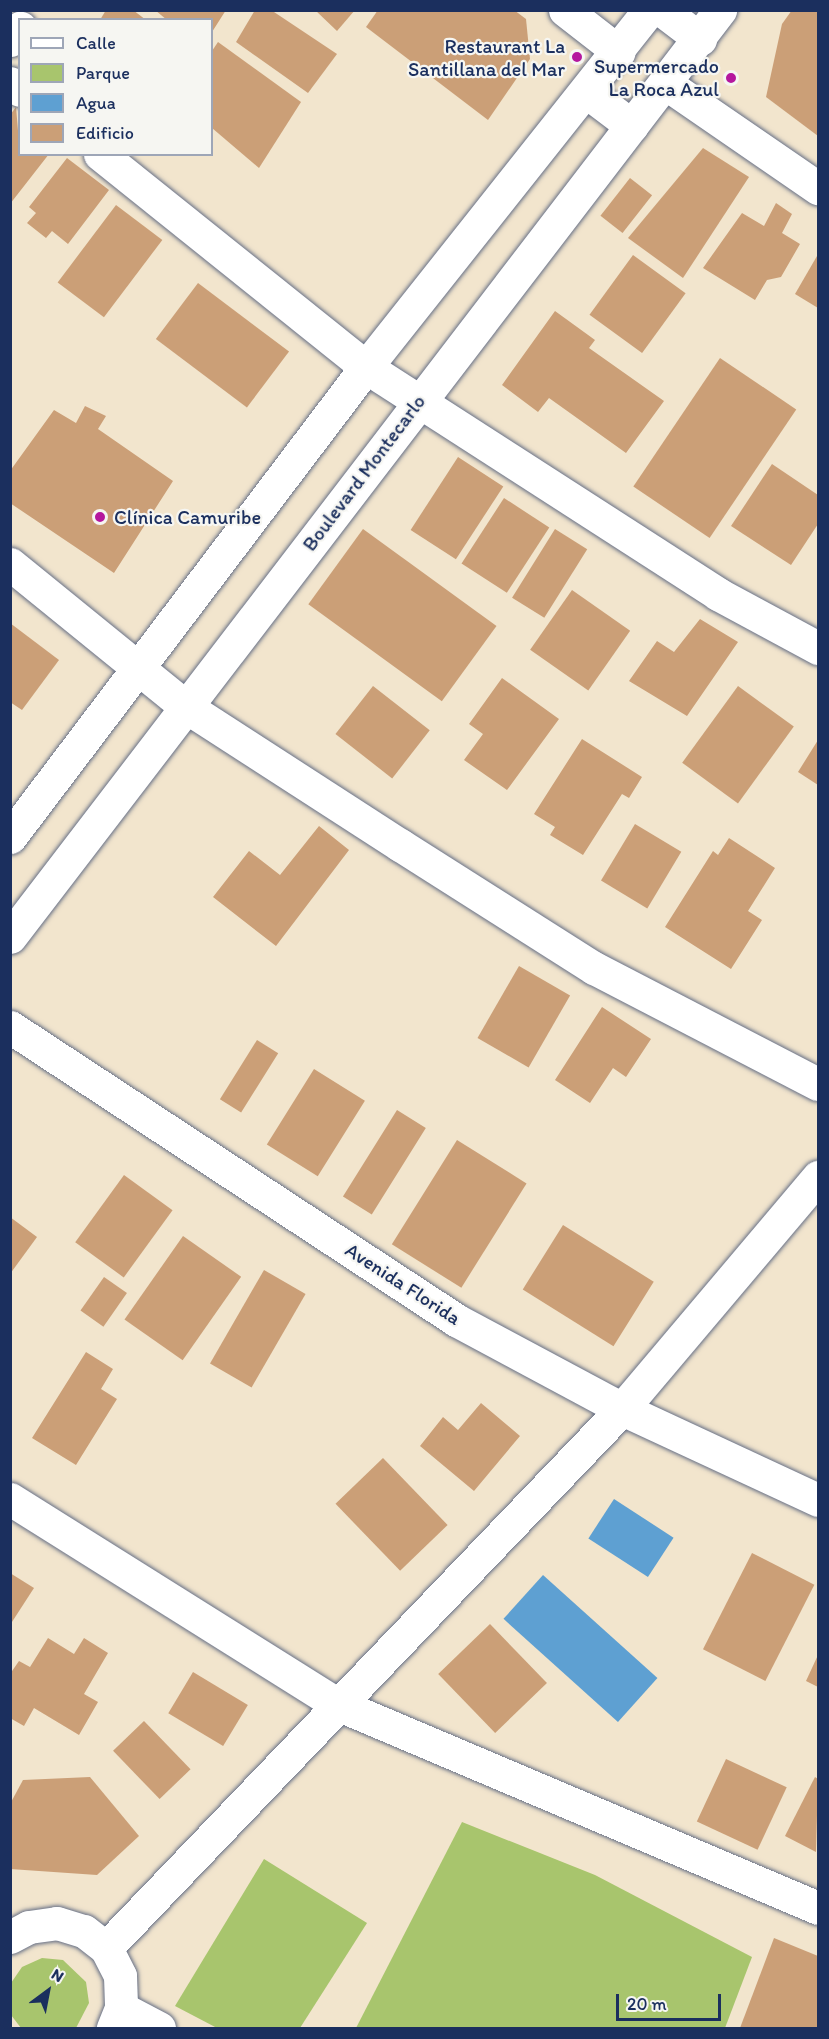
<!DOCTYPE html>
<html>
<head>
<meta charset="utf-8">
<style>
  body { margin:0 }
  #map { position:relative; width:829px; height:2039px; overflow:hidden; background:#f2e5cd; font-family:Itim,sans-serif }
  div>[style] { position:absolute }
  .green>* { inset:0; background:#a8c56d }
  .water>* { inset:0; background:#5ea0d2; transform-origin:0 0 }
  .building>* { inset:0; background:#cb9f77; transform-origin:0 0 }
  .roads { filter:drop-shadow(0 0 2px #666f85) drop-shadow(0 0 2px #666f85) }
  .street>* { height:33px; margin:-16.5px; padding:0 16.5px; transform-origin:16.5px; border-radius:16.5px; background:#fff }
  .dots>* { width:16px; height:16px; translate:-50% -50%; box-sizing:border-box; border:3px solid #f6f6f2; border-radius:50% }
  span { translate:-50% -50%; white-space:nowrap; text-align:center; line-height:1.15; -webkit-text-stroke:4.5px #f6f6f2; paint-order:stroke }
  .poi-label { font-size:20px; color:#1b2f5e }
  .right { translate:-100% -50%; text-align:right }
  .left { translate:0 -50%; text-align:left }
  .street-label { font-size:20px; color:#1b2f5e }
  .frame { position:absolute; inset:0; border:12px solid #1b2f5e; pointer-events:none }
  .legend { position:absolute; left:18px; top:18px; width:195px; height:138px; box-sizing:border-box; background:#f6f6f2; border:2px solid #9ea6b7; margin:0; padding:8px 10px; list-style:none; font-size:18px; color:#1b2f5e }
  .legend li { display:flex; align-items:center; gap:12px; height:30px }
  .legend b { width:30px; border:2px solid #9ea6b7 }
  .north { position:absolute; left:18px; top:1961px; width:60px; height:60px; -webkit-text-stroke:4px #f6f6f2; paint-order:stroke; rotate:32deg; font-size:16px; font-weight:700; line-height:24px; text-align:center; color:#1b2f5e }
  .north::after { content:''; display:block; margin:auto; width:21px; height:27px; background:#1b2f5e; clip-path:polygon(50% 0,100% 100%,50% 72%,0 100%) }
  .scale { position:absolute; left:616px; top:1994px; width:105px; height:27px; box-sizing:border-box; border:3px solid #1b2f5e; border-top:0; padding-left:8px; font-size:18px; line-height:21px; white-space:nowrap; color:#1b2f5e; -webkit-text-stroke:4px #f6f6f2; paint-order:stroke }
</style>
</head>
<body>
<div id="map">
  <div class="green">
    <i style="clip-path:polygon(462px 1822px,595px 1875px,752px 1957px,725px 2028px,356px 2028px)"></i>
    <i style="clip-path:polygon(264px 1859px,367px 1923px,300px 2028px,217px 2028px,175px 2006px)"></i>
    <i style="clip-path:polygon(42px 1958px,63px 1960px,86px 1982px,89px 2003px,76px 2028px,21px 2028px,11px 2015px,11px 1983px,22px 1967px)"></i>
  </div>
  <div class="water">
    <i style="left:614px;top:1499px;width:71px;height:47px;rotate:33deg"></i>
    <i style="left:543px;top:1575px;width:154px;height:59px;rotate:42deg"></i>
  </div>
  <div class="building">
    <i style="clip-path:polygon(106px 10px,133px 10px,146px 20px,100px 20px)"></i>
    <i style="clip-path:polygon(155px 10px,226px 10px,212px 32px,212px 20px,167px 20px)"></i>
    <i style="clip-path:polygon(255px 10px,271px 10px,337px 54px,308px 93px,236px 42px)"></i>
    <i style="clip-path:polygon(315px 10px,355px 10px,337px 31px)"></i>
    <i style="clip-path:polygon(378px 10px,514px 10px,526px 19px,530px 59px,488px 120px,366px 27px)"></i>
    <i style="clip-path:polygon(792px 10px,818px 10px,818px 136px,766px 97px,782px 24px)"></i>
    <i style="clip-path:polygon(218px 42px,301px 102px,259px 168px,212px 128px,212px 51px)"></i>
    <i style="clip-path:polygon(16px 107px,20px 154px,49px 154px,10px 204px,10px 115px)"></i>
    <i style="clip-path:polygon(703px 148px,749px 177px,683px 278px,628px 238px)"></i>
    <i style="clip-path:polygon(67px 158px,109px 190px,68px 244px,52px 231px,46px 238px,27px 223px,36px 213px,29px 207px)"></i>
    <i style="left:630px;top:178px;width:28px;height:48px;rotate:38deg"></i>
    <i style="clip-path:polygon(776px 203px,792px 214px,782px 233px,800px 244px,781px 277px,767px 280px,755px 300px,703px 268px,742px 213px,764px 226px)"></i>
    <i style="left:116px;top:205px;width:58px;height:97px;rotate:37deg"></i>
    <i style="left:633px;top:255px;width:65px;height:74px;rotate:36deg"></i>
    <i style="clip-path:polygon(817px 256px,818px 257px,818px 308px,795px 294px)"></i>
    <i style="left:198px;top:283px;width:114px;height:70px;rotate:37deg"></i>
    <i style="clip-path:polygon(555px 311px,595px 340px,589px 348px,664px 401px,626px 453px,549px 398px,538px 412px,502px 385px)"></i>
    <i style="left:720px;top:358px;width:92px;height:155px;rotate:34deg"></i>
    <i style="clip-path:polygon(85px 406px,106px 416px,98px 429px,173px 481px,114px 573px,10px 503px,10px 471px,54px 410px,76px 423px)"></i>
    <i style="left:458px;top:457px;width:54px;height:87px;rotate:33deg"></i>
    <i style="clip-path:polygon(772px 464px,818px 495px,818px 524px,791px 565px,731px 526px)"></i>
    <i style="left:504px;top:498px;width:54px;height:78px;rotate:33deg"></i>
    <i style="left:363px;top:529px;width:165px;height:93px;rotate:36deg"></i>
    <i style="left:555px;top:529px;width:38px;height:81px;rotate:32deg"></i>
    <i style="left:572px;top:590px;width:71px;height:73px;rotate:35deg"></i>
    <i style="clip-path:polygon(700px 619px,738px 642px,687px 716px,629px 681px,657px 641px,674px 652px)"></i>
    <i style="clip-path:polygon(10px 623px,59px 660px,22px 710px,10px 702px)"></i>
    <i style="clip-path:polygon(502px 678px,559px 719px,507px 790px,464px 760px,483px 734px,469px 724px)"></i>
    <i style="left:373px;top:686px;width:72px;height:61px;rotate:38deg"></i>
    <i style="left:738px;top:686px;width:69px;height:95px;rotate:36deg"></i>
    <i style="clip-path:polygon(582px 739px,642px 777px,629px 798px,622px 794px,583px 855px,550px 835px,555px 827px,534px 814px)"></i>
    <i style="clip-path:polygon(818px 740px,818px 785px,798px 772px)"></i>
    <i style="left:635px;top:824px;width:54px;height:66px;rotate:31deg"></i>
    <i style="clip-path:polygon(319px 826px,349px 850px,276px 946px,213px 897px,249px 851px,280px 875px)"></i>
    <i style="clip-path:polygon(729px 838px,775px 868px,748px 911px,762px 920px,731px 969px,665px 927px,713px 851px,718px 855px)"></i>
    <i style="left:519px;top:966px;width:59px;height:83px;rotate:30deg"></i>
    <i style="clip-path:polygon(602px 1007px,651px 1039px,626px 1077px,613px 1068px,590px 1103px,555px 1080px)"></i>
    <i style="left:257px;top:1040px;width:25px;height:70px;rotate:32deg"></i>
    <i style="left:314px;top:1069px;width:60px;height:89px;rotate:32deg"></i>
    <i style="left:397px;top:1110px;width:34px;height:102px;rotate:32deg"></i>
    <i style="left:457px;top:1140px;width:82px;height:123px;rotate:32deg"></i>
    <i style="left:124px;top:1175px;width:60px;height:83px;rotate:36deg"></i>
    <i style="clip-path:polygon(10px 1217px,37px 1237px,10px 1274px)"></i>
    <i style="left:563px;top:1225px;width:107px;height:76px;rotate:32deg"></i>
    <i style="left:183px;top:1236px;width:71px;height:102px;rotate:35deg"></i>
    <i style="left:264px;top:1270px;width:48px;height:108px;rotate:30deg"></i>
    <i style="left:104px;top:1277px;width:28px;height:41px;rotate:35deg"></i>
    <i style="clip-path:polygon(86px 1352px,113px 1369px,101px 1389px,117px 1399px,76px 1465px,32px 1438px)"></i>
    <i style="clip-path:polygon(481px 1403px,520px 1436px,474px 1491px,420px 1446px,443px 1417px,458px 1430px)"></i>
    <i style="left:383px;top:1458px;width:93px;height:66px;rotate:46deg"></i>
    <i style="left:752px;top:1553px;width:70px;height:108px;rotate:27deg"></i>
    <i style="clip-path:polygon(10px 1573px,34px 1588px,10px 1625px)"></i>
    <i style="left:490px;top:1624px;width:82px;height:72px;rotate:46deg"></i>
    <i style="clip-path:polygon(48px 1638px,74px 1654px,84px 1638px,108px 1653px,84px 1694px,98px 1702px,79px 1735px,34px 1708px,24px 1726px,10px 1718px,10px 1674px,19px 1661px,30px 1667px)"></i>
    <i style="clip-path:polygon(818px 1655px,818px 1687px,806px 1681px)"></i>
    <i style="left:193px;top:1672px;width:64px;height:48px;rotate:31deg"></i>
    <i style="left:144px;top:1721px;width:67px;height:43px;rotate:46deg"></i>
    <i style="left:726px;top:1759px;width:67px;height:69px;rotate:25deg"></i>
    <i style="clip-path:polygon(90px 1777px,139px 1836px,97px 1875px,10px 1869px,10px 1804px,23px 1780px)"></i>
    <i style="clip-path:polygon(815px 1777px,818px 1779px,816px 1852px,785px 1836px)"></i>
    <i style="clip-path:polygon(774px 1938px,818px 1956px,818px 2028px,740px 2028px)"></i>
  </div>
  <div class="roads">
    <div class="street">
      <i style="left:565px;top:10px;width:68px;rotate:37.9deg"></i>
      <i style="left:662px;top:10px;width:48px;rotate:37.3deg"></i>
      <i style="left:10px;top:40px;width:16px;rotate:-50deg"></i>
      <i style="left:10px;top:83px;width:12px;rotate:35deg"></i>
      <i style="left:665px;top:83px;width:186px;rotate:34.5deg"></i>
      <i style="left:587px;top:92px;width:56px;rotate:37.1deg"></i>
      <i style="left:100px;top:154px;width:341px;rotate:38.7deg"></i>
      <i style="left:366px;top:367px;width:419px;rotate:32.8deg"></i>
      <i style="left:718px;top:594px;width:114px;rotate:28.4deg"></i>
      <i style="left:10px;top:564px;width:225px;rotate:39.1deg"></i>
      <i style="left:185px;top:706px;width:256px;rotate:32.9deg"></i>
      <i style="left:400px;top:845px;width:230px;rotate:32.4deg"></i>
      <i style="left:594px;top:968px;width:252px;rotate:27.4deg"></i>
      <i style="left:10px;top:837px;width:590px;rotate:-52.86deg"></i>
      <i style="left:366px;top:367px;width:456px;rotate:-51.6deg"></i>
      <i style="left:10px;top:937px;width:1168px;rotate:-52.55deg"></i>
      <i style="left:10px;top:1027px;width:534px;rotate:33.3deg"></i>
      <i style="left:456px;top:1320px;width:188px;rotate:28.2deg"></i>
      <i style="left:622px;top:1409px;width:216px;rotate:24.9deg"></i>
      <i style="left:10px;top:1499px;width:386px;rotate:32.1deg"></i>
      <i style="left:337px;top:1704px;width:522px;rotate:22.98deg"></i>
      <i style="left:10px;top:1937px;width:21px;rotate:-28deg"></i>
      <i style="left:29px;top:1927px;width:28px;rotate:-8deg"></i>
      <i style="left:57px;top:1923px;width:28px;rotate:17deg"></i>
      <i style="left:84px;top:1931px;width:28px;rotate:38deg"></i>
      <i style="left:106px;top:1948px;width:31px;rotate:63deg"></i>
      <i style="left:120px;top:1976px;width:32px;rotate:88deg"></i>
      <i style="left:121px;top:2008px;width:22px;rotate:112deg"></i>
      <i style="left:106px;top:1948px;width:746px;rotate:-46.25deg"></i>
      <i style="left:622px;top:1409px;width:304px;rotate:-49.8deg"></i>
      <i style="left:121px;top:2008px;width:43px;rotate:27.8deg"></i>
    </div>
  </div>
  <div class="dots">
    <i style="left:577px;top:57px;background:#b5179e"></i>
    <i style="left:731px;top:78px;background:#b5179e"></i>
    <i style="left:100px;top:517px;background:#b5179e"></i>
  </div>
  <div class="poi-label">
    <span class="right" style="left:565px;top:58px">Restaurant La<br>Santillana del Mar</span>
    <span class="right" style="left:719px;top:78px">Supermercado<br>La Roca Azul</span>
    <span class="left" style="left:114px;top:517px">Clínica Camuribe</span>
  </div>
  <div class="street-label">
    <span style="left:364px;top:473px;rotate:-53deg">Boulevard Montecarlo</span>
    <span style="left:403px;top:1284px;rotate:33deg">Avenida Florida</span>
  </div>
  <div class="frame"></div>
  <ul class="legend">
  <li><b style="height:8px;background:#fff"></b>Calle</li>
  <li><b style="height:16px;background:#a8c56d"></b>Parque</li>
  <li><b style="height:16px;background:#5ea0d2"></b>Agua</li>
  <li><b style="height:16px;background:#cb9f77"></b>Edificio</li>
  </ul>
  <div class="north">N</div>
  <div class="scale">20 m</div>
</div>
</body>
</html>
